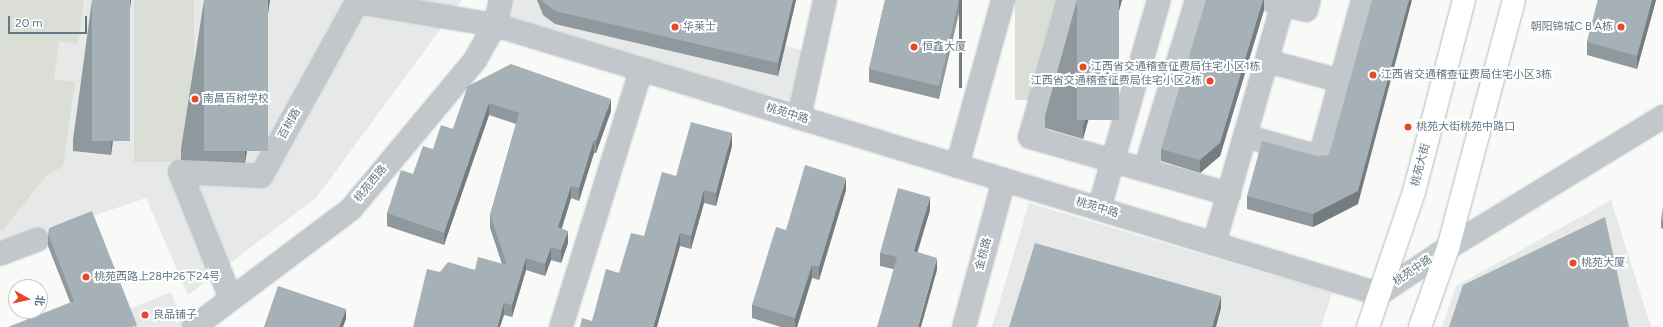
<!DOCTYPE html>
<html>
<head>
<meta charset="utf-8">
<style>
  body { margin:0 }
  #map { position:relative; width:1663px; height:327px; overflow:hidden; background:#f9f9f7; font-family:Figtree,"Noto Sans SC",sans-serif }
  div>[style] { position:absolute }
  .built>* { inset:0; background:#e7e9e8 }
  .green>* { inset:0; background:#daded6; transform-origin:0 0 }
  .roads { filter:drop-shadow(0 0 1px #b3babe) drop-shadow(0 0 1px #b3babe) }
  .minor>* { height:22px; margin:-11px; padding:0 11px; transform-origin:11px; border-radius:11px; background:#c2c7cb }
  .major>* { height:22px; margin:-11px; padding:0 11px; transform-origin:11px; border-radius:11px; background:#fff }
  .wall>* { inset:0; background:#8f989d }
  .shaded-wall>* { inset:0; background:#747c80; transform-origin:0 0 }
  .building>* { inset:0; background:#a6b1b7; transform-origin:0 0 }
  .dots>* { width:11px; height:11px; translate:-50% -50%; box-sizing:border-box; border:2px solid #fff; border-radius:50% }
  span { translate:-50% -50%; white-space:nowrap; text-align:center; line-height:1.15; -webkit-text-stroke:4px #fff; paint-order:stroke }
  .poi-label { font-size:11px; color:#637783 }
  .left { translate:0 -50%; text-align:left }
  .right { translate:-100% -50%; text-align:right }
  .street-label { font-size:11px; color:#637783 }
  .north { position:absolute; left:8px; top:279px; width:40px; height:40px; box-sizing:border-box; background:#fff; border:1px solid #c1c9cd; border-radius:50%; rotate:98deg; font-size:11px; font-weight:700; line-height:16px; text-align:center; color:#637783 }
  .north::after { content:''; display:block; margin:auto; width:14px; height:18px; background:#e84728; clip-path:polygon(50% 0,100% 100%,50% 72%,0 100%) }
  .scale { position:absolute; left:8px; top:16px; width:79px; height:18px; box-sizing:border-box; border:2px solid #637783; border-top:0; padding-left:5px; font-size:12px; line-height:14px; white-space:nowrap; color:#637783; -webkit-text-stroke:3px #fff; paint-order:stroke }
</style>
</head>
<body>
<div id="map">
  <div class="built">
    <i style="clip-path:polygon(0 0,462px 0,316px 198px,188px 295px,146px 198px,0 247px)"></i>
    <i style="clip-path:polygon(502px 0,717px 0,710px 26px,806px 51px,793px 101px,496px 23px)"></i>
    <i style="clip-path:polygon(1611px 200px,1651px 327px,1442px 327px,1456px 286px)"></i>
    <i style="clip-path:polygon(1029px 203px,1332px 293px,1321px 327px,992px 327px)"></i>
    <i style="clip-path:polygon(171px 292px,185px 327px,86px 327px)"></i>
  </div>
  <div class="green">
    <i style="clip-path:polygon(0 0,84px 0,78px 44px,59px 41px,54px 79px,75px 82px,63px 166px,46px 176px,3px 230px,0 230px)"></i>
    <i style="left:134px;top:0;width:60px;height:162px"></i>
    <i style="left:1015px;top:0;width:43px;height:100px"></i>
  </div>
  <div class="roads">
    <div class="minor">
      <i style="left:1069px;top:0;width:142px;rotate:105.9deg"></i>
      <i style="left:1030px;top:137px;width:207px;rotate:16deg"></i>
      <i style="left:1283px;top:4px;width:24px;rotate:15deg"></i>
      <i style="left:1306px;top:10px;width:10px;rotate:-73deg"></i>
      <i style="left:1267px;top:61px;width:77px;rotate:15.1deg"></i>
      <i style="left:799px;top:118px;width:121px;rotate:-77.6deg"></i>
      <i style="left:1245px;top:136px;width:78px;rotate:15.6deg"></i>
      <i style="left:1320px;top:157px;width:163px;rotate:-74.7deg"></i>
      <i style="left:957px;top:166px;width:172px;rotate:-74.5deg"></i>
      <i style="left:1145px;top:170px;width:178px;rotate:-73deg"></i>
      <i style="left:1099px;top:209px;width:217px;rotate:-74deg"></i>
      <i style="left:1214px;top:244px;width:250px;rotate:-74deg"></i>
      <i style="left:1283px;top:4px;width:14px;rotate:-163deg"></i>
      <i style="left:0;top:254px;width:40px;rotate:-21deg"></i>
      <i style="left:231px;top:299px;width:137px;rotate:-111.9deg"></i>
      <i style="left:180px;top:172px;width:81px;rotate:2.8deg"></i>
      <i style="left:261px;top:176px;width:199px;rotate:-61.1deg"></i>
      <i style="left:357px;top:2px;width:140px;rotate:9.5deg"></i>
      <i style="left:495px;top:25px;width:924px;rotate:16.92deg"></i>
      <i style="left:1379px;top:294px;width:83px;rotate:-33.7deg"></i>
      <i style="left:1448px;top:248px;width:252px;rotate:-31.4deg"></i>
      <i style="left:194px;top:327px;width:196px;rotate:-36.9deg"></i>
      <i style="left:351px;top:209px;width:194px;rotate:-50.2deg"></i>
      <i style="left:475px;top:60px;width:40px;rotate:-60.3deg"></i>
      <i style="left:495px;top:25px;width:26px;rotate:-77deg"></i>
      <i style="left:561px;top:327px;width:269px;rotate:-72.7deg"></i>
      <i style="left:964px;top:327px;width:152px;rotate:-74.8deg"></i>
    </div>
    <div class="major">
      <i style="left:1368px;top:327px;width:143px;rotate:-71.2deg"></i>
      <i style="left:1414px;top:192px;width:198px;rotate:-75.4deg"></i>
      <i style="left:1420px;top:327px;width:84px;rotate:-70.5deg"></i>
      <i style="left:1448px;top:248px;width:257px;rotate:-75.1deg"></i>
    </div>
  </div>
  <div class="wall">
    <i style="clip-path:polygon(92px 0,131px 0,111px 155px,73px 151px,73px 140px)"></i>
    <i style="clip-path:polygon(204px 0,270px 0,245px 163px,181px 160px,181px 149px)"></i>
    <i style="clip-path:polygon(537px 0,796px 0,778px 76px,555px 24px,543px 15px)"></i>
    <i style="clip-path:polygon(885px 0,962px 0,939px 99px,869px 82px,869px 69px)"></i>
    <i style="clip-path:polygon(1077px 0,1122px 0,1083px 139px,1045px 128px,1045px 116px)"></i>
    <i style="clip-path:polygon(1264px 0,1264px 10px,1220px 156px,1200px 173px,1161px 161px,1161px 149px)"></i>
    <i style="clip-path:polygon(1598px 0,1656px 0,1637px 69px,1587px 55px,1587px 42px)"></i>
    <i style="clip-path:polygon(468px 86px,611px 111px,596px 153px,594px 153px,579px 201px,571px 198px,562px 228px,568px 243px,561px 263px,551px 260px,545px 276px,526px 270px,512px 317px,504px 315px,440px 272px,475px 270px,502px 264px,490px 228px,490px 215px,516px 124px,489px 115px,444px 245px,387px 226px,387px 213px,413px 174px,433px 149px,453px 129px)"></i>
    <i style="clip-path:polygon(732px 146px,716px 206px,704px 203px,691px 249px,680px 246px,592px 321px,619px 273px,644px 236px,676px 176px)"></i>
    <i style="clip-path:polygon(846px 190px,819px 280px,812px 278px,797px 327px,781px 327px,752px 318px,752px 305px,786px 230px)"></i>
    <i style="clip-path:polygon(1247px 196px,1358px 204px,1313px 227px,1247px 209px)"></i>
    <i style="clip-path:polygon(1663px 207px,1663px 229px,1661px 228px,1661px 220px)"></i>
    <i style="clip-path:polygon(930px 210px,917px 252px,937px 270px,893px 269px,880px 266px,880px 253px)"></i>
    <i style="clip-path:polygon(48px 234px,137px 327px,70px 302px,48px 246px)"></i>
  </div>
  <div class="shaded-wall">
    <i style="clip-path:polygon(130px 0,131px 0,111px 155px,111px 145px)"></i>
    <i style="clip-path:polygon(268px 0,270px 0,245px 163px,245px 152px)"></i>
    <i style="clip-path:polygon(793px 0,796px 0,778px 76px,778px 63px)"></i>
    <i style="left:959px;top:0;width:3px;height:88px"></i>
    <i style="clip-path:polygon(1119px 0,1122px 0,1083px 139px,1083px 126px)"></i>
    <i style="clip-path:polygon(1263px 0,1264px 0,1264px 10px,1220px 156px,1200px 173px,1200px 160px)"></i>
    <i style="clip-path:polygon(1409px 0,1412px 0,1358px 204px,1313px 227px,1313px 214px)"></i>
    <i style="clip-path:polygon(1652px 0,1656px 0,1637px 69px,1637px 56px)"></i>
    <i style="clip-path:polygon(611px 99px,611px 111px,596px 153px,596px 141px)"></i>
    <i style="clip-path:polygon(489px 103px,489px 115px,444px 245px,444px 233px)"></i>
    <i style="clip-path:polygon(732px 133px,732px 146px,716px 206px,716px 193px)"></i>
    <i style="clip-path:polygon(594px 140px,594px 153px,579px 201px,579px 188px)"></i>
    <i style="clip-path:polygon(846px 178px,846px 190px,819px 280px,819px 267px)"></i>
    <i style="clip-path:polygon(571px 186px,571px 198px,558px 240px,558px 227px)"></i>
    <i style="clip-path:polygon(704px 190px,704px 203px,691px 249px,691px 236px)"></i>
    <i style="clip-path:polygon(930px 197px,930px 210px,914px 264px,914px 251px)"></i>
    <i style="clip-path:polygon(568px 231px,568px 243px,561px 263px,561px 250px)"></i>
    <i style="clip-path:polygon(680px 233px,680px 246px,657px 327px,653px 327px)"></i>
    <i style="clip-path:polygon(551px 247px,551px 260px,545px 276px,545px 264px)"></i>
    <i style="clip-path:polygon(526px 258px,526px 270px,512px 317px,512px 305px)"></i>
    <i style="clip-path:polygon(937px 258px,937px 270px,921px 327px,918px 327px)"></i>
    <i style="clip-path:polygon(812px 265px,812px 278px,797px 327px,795px 327px,795px 318px)"></i>
    <i style="clip-path:polygon(1221px 296px,1221px 308px,1216px 327px,1212px 327px)"></i>
    <i style="clip-path:polygon(504px 303px,504px 315px,500px 327px,497px 327px)"></i>
    <i style="clip-path:polygon(346px 309px,346px 319px,343px 327px,339px 327px)"></i>
  </div>
  <div class="building">
    <i style="left:92px;top:0;width:38px;height:141px"></i>
    <i style="left:204px;top:0;width:64px;height:151px"></i>
    <i style="clip-path:polygon(542px 0,793px 0,778px 63px,555px 11px,543px 2px)"></i>
    <i style="clip-path:polygon(885px 0,959px 0,939px 86px,869px 69px)"></i>
    <i style="left:1077px;top:0;width:42px;height:120px"></i>
    <i style="clip-path:polygon(1206px 0,1263px 0,1220px 143px,1200px 160px,1161px 149px)"></i>
    <i style="clip-path:polygon(1372px 0,1409px 0,1358px 191px,1313px 214px,1247px 196px,1262px 141px,1317px 156px,1329px 155px)"></i>
    <i style="clip-path:polygon(1598px 0,1652px 0,1637px 56px,1587px 42px)"></i>
    <i style="clip-path:polygon(511px 64px,611px 99px,596px 141px,594px 140px,579px 188px,571px 186px,558px 227px,568px 231px,561px 250px,551px 247px,545px 264px,526px 258px,512px 305px,504px 303px,497px 327px,413px 327px,427px 269px,440px 272px,448px 262px,475px 270px,478px 257px,507px 265px,490px 215px,519px 113px,489px 103px,444px 233px,387px 213px,401px 170px,413px 174px,423px 146px,433px 149px,441px 125px,453px 129px,468px 86px)"></i>
    <i style="clip-path:polygon(691px 122px,732px 133px,716px 193px,704px 190px,691px 236px,680px 233px,653px 327px,580px 327px,582px 318px,592px 321px,606px 269px,619px 273px,631px 233px,644px 236px,662px 172px,676px 176px)"></i>
    <i style="clip-path:polygon(805px 165px,846px 178px,819px 267px,812px 265px,795px 318px,752px 305px,776px 227px,786px 230px)"></i>
    <i style="clip-path:polygon(898px 188px,930px 197px,914px 251px,937px 258px,918px 327px,877px 327px,897px 257px,880px 253px)"></i>
    <i style="clip-path:polygon(1663px 207px,1663px 221px,1661px 220px)"></i>
    <i style="clip-path:polygon(92px 211px,137px 325px,132px 327px,8px 327px,74px 301px,48px 234px,49px 228px)"></i>
    <i style="clip-path:polygon(1605px 217px,1629px 327px,1449px 327px,1463px 285px)"></i>
    <i style="clip-path:polygon(1035px 243px,1221px 296px,1212px 327px,1009px 327px)"></i>
    <i style="clip-path:polygon(278px 286px,346px 309px,339px 327px,264px 327px)"></i>
  </div>
  <div class="dots">
    <i style="left:675px;top:27px;background:#e84728"></i>
    <i style="left:1621px;top:27px;background:#e84728"></i>
    <i style="left:914px;top:47px;background:#e84728"></i>
    <i style="left:1083px;top:67px;background:#e84728"></i>
    <i style="left:1373px;top:75px;background:#e84728"></i>
    <i style="left:1210px;top:81px;background:#e84728"></i>
    <i style="left:195px;top:99px;background:#e84728"></i>
    <i style="left:1408px;top:127px;background:#e84728"></i>
    <i style="left:1573px;top:263px;background:#e84728"></i>
    <i style="left:86px;top:277px;background:#e84728"></i>
    <i style="left:145px;top:315px;background:#e84728"></i>
  </div>
  <div class="poi-label">
    <span class="left" style="left:683px;top:27px">华莱士</span>
    <span class="right" style="left:1613px;top:27px">朝阳锦城C B A栋</span>
    <span class="left" style="left:922px;top:47px">恒鑫大厦</span>
    <span class="left" style="left:1091px;top:67px">江西省交通稽查征费局住宅小区1栋</span>
    <span class="left" style="left:1381px;top:75px">江西省交通稽查征费局住宅小区3栋</span>
    <span class="right" style="left:1202px;top:81px">江西省交通稽查征费局住宅小区2栋</span>
    <span class="left" style="left:203px;top:99px">南昌百树学校</span>
    <span class="left" style="left:1416px;top:127px">桃苑大街桃苑中路口</span>
    <span class="left" style="left:1581px;top:263px">桃苑大厦</span>
    <span class="left" style="left:94px;top:277px">桃苑西路上28中26下24号</span>
    <span class="left" style="left:153px;top:315px">良品铺子</span>
  </div>
  <div class="street-label">
    <span style="left:787px;top:114px;rotate:17deg">桃苑中路</span>
    <span style="left:290px;top:124px;rotate:-61deg">百树路</span>
    <span style="left:1421px;top:165px;rotate:-75deg">桃苑大街</span>
    <span style="left:371px;top:184px;rotate:-50deg">桃苑西路</span>
    <span style="left:1097px;top:208px;rotate:17deg">桃苑中路</span>
    <span style="left:984px;top:254px;rotate:-75deg">金桃路</span>
    <span style="left:1413px;top:271px;rotate:-34deg">桃苑中路</span>
  </div>
  <div class="north">北</div>
  <div class="scale">20 m</div>
</div>
</body>
</html>
